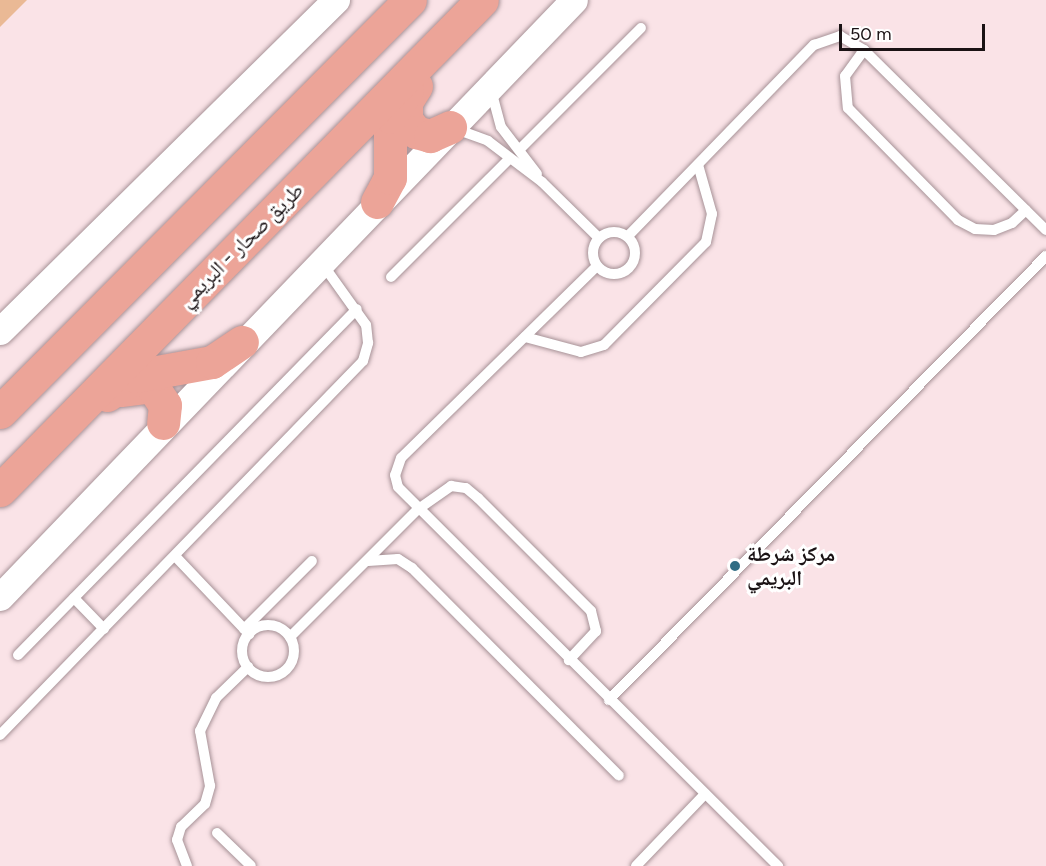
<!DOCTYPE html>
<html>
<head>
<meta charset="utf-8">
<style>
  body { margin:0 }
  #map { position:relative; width:1046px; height:866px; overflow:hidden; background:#fae3e7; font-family:Figtree,"Noto Naskh Arabic",sans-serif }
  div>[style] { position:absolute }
  .green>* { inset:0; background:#eab995 }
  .roads { filter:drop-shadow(0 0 2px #a79297) drop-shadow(0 0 2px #a79297) }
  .service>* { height:10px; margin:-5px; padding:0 5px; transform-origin:5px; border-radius:5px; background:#fff }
  .service>.ring { margin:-5px; padding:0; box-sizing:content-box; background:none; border:10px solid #fff; border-radius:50% }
  .tertiary>* { height:27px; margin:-13.5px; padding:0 13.5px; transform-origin:13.5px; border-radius:13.5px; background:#fff }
  .trunk>* { height:33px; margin:-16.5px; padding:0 16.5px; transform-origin:16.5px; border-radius:16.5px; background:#eca498 }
  .dots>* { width:16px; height:16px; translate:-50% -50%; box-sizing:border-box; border:3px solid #fff; border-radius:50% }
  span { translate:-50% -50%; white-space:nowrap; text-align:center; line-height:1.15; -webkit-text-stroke:6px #fff; paint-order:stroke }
  .street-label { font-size:21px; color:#1a1214 }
  .poi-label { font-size:21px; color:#1a1214; font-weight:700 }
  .left { translate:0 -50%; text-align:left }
  .scale { position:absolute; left:839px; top:24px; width:146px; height:27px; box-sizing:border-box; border:3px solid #1a1214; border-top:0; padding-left:8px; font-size:18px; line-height:21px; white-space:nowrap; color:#1a1214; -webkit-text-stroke:4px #fff; paint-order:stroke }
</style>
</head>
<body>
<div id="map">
  <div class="green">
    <i style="clip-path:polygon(0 0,27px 0,0 27px)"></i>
  </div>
  <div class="roads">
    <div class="service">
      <i style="left:864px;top:50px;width:32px;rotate:126deg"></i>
      <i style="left:845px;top:76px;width:32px;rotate:85deg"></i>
      <i style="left:848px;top:108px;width:157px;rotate:45.5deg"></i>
      <i style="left:958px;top:220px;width:19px;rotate:28deg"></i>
      <i style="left:975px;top:229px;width:19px;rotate:3deg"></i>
      <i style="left:994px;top:230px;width:19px;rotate:-21deg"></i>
      <i style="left:1012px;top:223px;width:19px;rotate:-43deg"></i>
      <i style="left:491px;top:90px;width:38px;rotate:75deg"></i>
      <i style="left:501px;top:127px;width:59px;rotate:52.5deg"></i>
      <i style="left:453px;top:128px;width:37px;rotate:20deg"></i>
      <i style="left:488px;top:141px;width:68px;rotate:37.2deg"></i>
      <i style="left:542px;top:182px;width:80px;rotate:44.5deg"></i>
      <i style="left:520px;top:149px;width:171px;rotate:-45deg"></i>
      <i class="ring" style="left:593px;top:232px;width:32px;height:32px"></i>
      <i style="left:628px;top:236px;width:267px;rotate:-45.8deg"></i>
      <i style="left:814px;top:45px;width:28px;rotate:-19deg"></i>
      <i style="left:840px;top:36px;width:28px;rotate:30deg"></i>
      <i style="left:864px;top:50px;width:256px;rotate:44.7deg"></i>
      <i style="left:597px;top:266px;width:274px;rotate:135.6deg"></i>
      <i style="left:401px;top:458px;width:18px;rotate:109deg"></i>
      <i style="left:395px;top:475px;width:12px;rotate:76deg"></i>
      <i style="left:398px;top:487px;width:537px;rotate:44.92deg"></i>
      <i style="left:391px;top:277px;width:168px;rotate:-45deg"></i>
      <i style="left:525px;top:337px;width:58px;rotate:15deg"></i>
      <i style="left:581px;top:352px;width:24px;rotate:-17deg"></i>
      <i style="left:604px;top:345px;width:145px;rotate:-45.3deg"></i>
      <i style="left:706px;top:242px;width:29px;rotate:-78deg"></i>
      <i style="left:712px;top:214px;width:51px;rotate:-105.9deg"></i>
      <i style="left:175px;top:556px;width:108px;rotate:46.5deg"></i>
      <i style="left:368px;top:561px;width:30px;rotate:-4deg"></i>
      <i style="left:398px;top:559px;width:17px;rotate:33deg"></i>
      <i style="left:412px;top:568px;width:293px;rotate:45.1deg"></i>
      <i style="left:74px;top:598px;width:43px;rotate:45.9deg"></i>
      <i class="ring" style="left:242px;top:625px;width:42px;height:42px"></i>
      <i style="left:244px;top:629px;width:96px;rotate:-45deg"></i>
      <i style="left:290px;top:637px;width:180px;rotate:-45deg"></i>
      <i style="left:417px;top:510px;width:42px;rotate:-35.2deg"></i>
      <i style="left:451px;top:486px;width:15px;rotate:8deg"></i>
      <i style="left:466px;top:488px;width:16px;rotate:40deg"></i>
      <i style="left:478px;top:498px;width:160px;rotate:45deg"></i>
      <i style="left:591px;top:611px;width:21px;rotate:76deg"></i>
      <i style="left:596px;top:631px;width:40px;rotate:133deg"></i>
      <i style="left:18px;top:655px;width:484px;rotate:-45.6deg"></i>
      <i style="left:609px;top:700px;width:623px;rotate:-45.46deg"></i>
      <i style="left:0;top:735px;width:521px;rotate:-45.86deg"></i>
      <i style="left:363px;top:361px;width:19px;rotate:-74deg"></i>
      <i style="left:368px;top:343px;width:18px;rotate:-96deg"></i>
      <i style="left:366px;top:325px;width:77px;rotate:-125.5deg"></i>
      <i style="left:217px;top:833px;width:47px;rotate:44.1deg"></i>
      <i style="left:187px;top:866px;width:28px;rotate:-111deg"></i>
      <i style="left:177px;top:840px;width:14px;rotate:-73deg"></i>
      <i style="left:181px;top:827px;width:33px;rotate:-44deg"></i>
      <i style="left:205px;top:804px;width:19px;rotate:-74deg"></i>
      <i style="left:210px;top:786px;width:56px;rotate:-100.3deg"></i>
      <i style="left:200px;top:731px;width:37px;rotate:-64deg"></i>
      <i style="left:216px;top:698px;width:45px;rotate:-44.1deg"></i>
      <i style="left:636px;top:866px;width:100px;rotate:-46.2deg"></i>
    </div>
    <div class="tertiary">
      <i style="left:0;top:331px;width:472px;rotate:-44.6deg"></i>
      <i style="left:0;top:597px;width:828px;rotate:-46.13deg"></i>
    </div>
    <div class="trunk">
      <i style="left:416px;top:86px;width:19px;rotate:122deg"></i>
      <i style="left:406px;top:102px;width:18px;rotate:90deg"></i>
      <i style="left:406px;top:120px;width:16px;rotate:50deg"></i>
      <i style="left:416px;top:132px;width:15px;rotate:16deg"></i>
      <i style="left:430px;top:136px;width:22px;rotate:-24deg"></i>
      <i style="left:377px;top:202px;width:27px;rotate:-62deg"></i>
      <i style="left:390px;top:178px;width:61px;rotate:-90deg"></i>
      <i style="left:390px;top:117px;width:32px;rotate:-58deg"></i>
      <i style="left:121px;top:390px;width:31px;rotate:-7deg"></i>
      <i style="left:152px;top:386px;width:23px;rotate:56deg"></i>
      <i style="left:165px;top:405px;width:18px;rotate:96deg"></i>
      <i style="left:107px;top:395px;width:34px;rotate:-34deg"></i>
      <i style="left:135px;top:376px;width:78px;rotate:-10.3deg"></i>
      <i style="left:212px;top:362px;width:36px;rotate:-34deg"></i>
      <i style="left:0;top:412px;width:581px;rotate:-45.14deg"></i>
      <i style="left:0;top:490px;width:687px;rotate:-45.47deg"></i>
    </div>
  </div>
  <div class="dots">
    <i style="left:735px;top:566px;background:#306d84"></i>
  </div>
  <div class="street-label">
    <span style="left:241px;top:245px;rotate:-45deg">طريق صحار - البريمي</span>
  </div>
  <div class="poi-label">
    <span class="left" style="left:747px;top:566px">مركز شرطة<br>البريمي</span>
  </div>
  <div class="scale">50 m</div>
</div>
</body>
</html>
